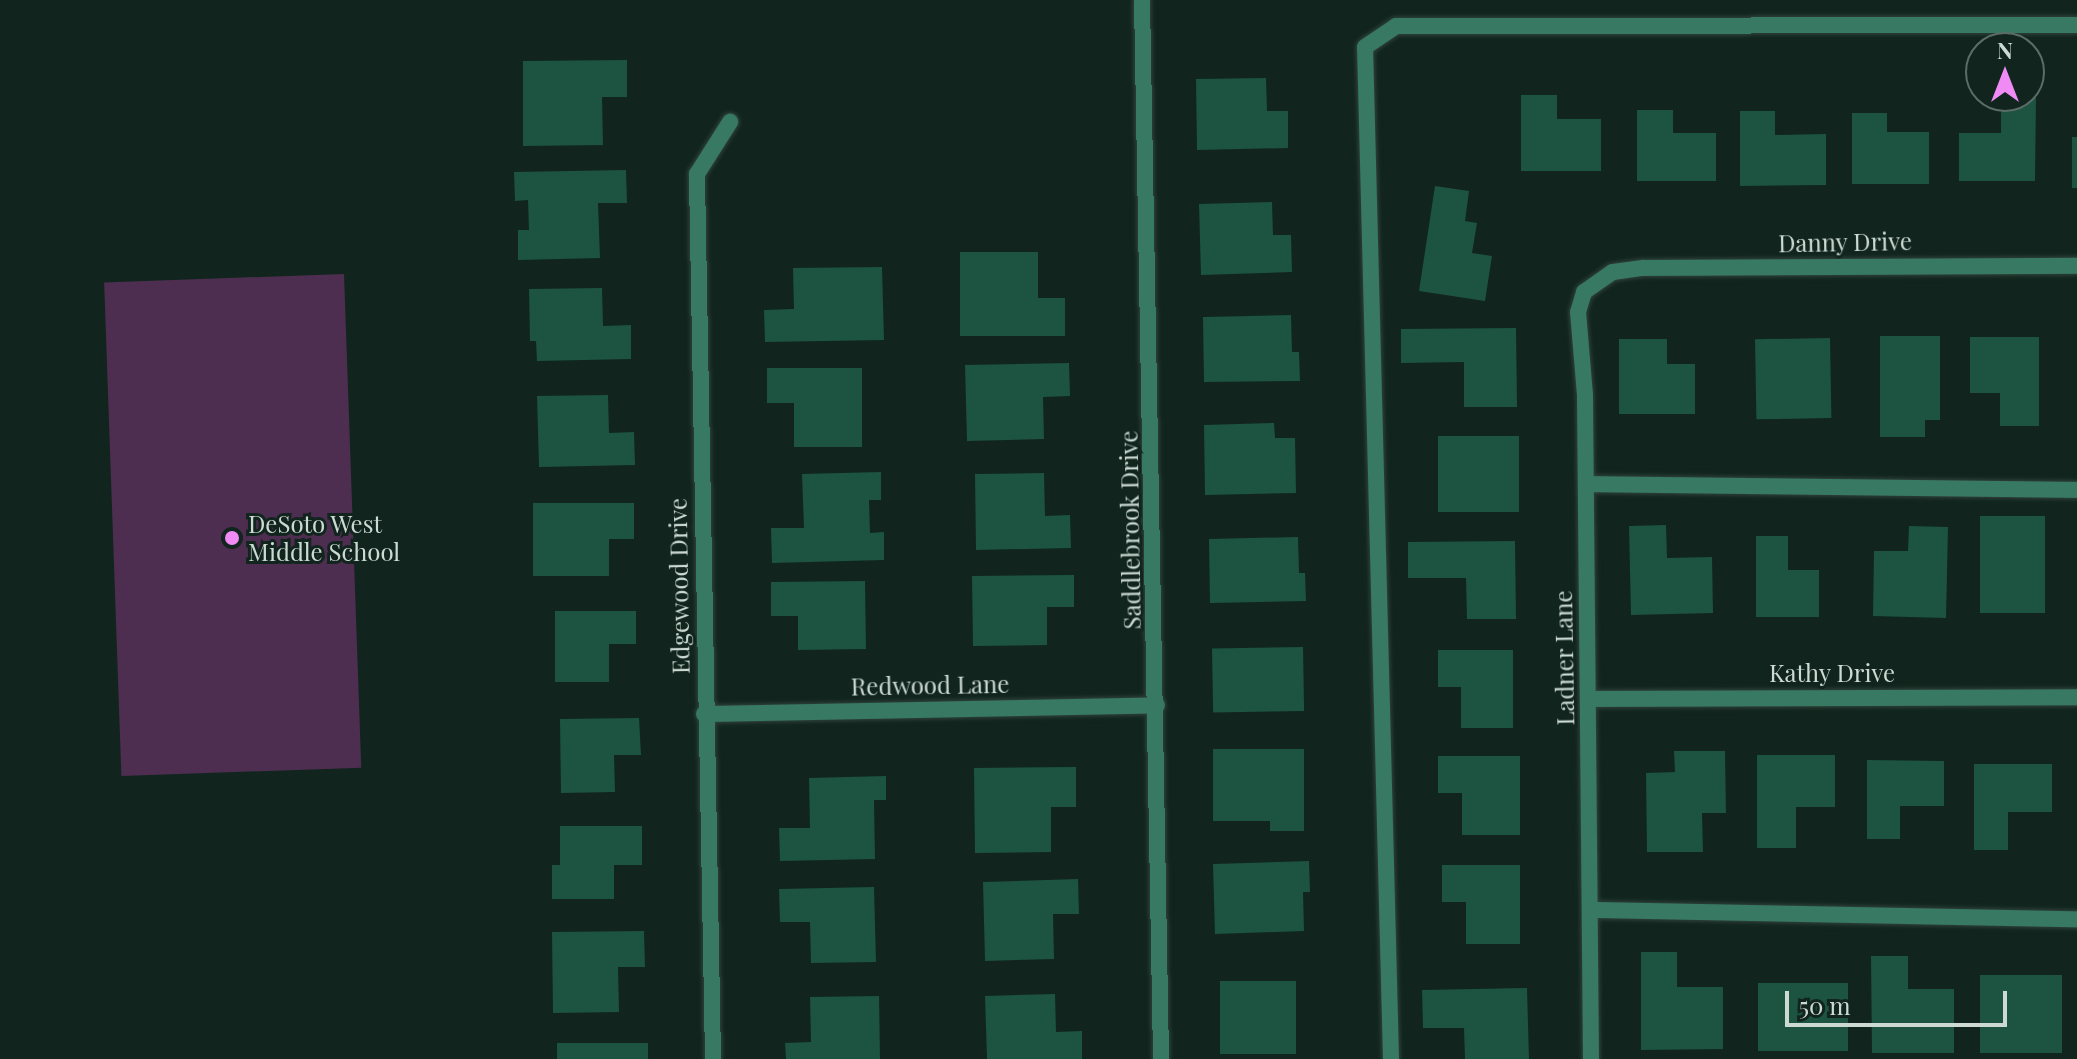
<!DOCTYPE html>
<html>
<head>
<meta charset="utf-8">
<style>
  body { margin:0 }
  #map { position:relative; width:2077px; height:1059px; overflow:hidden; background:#11251e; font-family:"Playfair Display",serif }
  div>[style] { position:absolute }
  .green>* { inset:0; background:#4e2e50; transform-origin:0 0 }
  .building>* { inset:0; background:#1c5341; transform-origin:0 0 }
  .roads { filter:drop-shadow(0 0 2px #2f423b) drop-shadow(0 0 2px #2f423b) }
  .lane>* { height:16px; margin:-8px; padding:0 8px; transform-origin:8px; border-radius:8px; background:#387963 }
  .street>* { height:16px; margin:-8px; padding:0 8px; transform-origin:8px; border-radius:8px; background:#387963 }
  .dots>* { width:22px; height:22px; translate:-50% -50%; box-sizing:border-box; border:4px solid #11251e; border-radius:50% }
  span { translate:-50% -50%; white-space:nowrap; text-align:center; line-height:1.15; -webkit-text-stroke:6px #11251e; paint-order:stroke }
  .street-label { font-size:24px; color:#cddad4 }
  .poi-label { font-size:24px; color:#cddad4 }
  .left { translate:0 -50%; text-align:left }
  .north { position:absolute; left:1965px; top:32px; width:80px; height:80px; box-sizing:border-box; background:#11251e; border:2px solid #5c6d67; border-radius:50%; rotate:0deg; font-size:22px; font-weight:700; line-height:32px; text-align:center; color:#cddad4 }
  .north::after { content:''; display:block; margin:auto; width:28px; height:36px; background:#f08bf6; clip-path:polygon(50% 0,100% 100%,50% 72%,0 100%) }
  .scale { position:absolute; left:1785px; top:991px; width:222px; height:36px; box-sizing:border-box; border:4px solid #cddad4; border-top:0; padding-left:10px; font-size:24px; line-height:28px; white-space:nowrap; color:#cddad4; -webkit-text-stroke:6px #11251e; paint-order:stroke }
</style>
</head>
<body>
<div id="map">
  <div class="green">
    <i style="left:344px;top:274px;width:494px;height:240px;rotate:88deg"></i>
  </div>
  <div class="building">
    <i style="clip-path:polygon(627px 60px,627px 97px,602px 97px,603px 145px,523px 146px,523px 61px)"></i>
    <i style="clip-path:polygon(1266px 78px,1267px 111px,1288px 111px,1288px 148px,1197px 150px,1196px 79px)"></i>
    <i style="clip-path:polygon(1521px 95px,1557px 95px,1557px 119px,1601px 119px,1601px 171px,1521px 171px)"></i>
    <i style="clip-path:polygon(2001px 97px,2036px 97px,2035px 181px,1959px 181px,1959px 133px,2001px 133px)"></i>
    <i style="clip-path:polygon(1637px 110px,1673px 110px,1673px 133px,1716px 133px,1716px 181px,1637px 181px)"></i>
    <i style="clip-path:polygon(1740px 111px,1775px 111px,1775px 135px,1826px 134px,1826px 185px,1740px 186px)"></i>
    <i style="clip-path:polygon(1852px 113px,1887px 113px,1887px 132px,1929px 132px,1929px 184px,1852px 184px)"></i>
    <i style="left:2072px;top:137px;width:5px;height:51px"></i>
    <i style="clip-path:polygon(626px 170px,627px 203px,598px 203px,600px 258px,518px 260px,518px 230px,529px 230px,528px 200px,515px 201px,514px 172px)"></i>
    <i style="clip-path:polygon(1435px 186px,1469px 191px,1465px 221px,1477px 223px,1472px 253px,1492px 256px,1485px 301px,1419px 291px)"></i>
    <i style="clip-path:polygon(1272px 202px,1273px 235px,1291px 235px,1292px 272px,1201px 275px,1199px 204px)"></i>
    <i style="clip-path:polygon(960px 252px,1038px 252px,1038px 298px,1065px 298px,1065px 336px,960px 336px)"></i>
    <i style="clip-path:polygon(882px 267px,884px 340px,765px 342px,764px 310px,794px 309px,793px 268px)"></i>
    <i style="clip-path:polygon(602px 288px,603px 326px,631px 325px,631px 359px,537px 361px,536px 341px,530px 341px,529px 289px)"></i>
    <i style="clip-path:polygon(1291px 315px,1292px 352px,1299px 352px,1300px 381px,1204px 382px,1203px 317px)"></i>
    <i style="clip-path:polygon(1516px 328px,1517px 407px,1464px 407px,1464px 362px,1401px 363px,1401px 329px)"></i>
    <i style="clip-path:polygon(1880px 336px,1940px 336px,1940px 420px,1925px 420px,1925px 437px,1880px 437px)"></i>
    <i style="clip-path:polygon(1970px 337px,2039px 337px,2039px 426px,2000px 426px,2000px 393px,1970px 393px)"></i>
    <i style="left:1830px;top:338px;width:80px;height:75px;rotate:89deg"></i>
    <i style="clip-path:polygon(1619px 339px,1667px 339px,1667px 364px,1695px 364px,1695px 414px,1619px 414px)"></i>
    <i style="clip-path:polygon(1069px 363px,1070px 396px,1043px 397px,1044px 439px,967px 441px,965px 365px)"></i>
    <i style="clip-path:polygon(767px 368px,862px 368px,862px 447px,794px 447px,794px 403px,767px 403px)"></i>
    <i style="clip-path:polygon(608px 395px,609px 433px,634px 432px,635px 465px,539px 467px,537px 396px)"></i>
    <i style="clip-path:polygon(1274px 423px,1275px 438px,1295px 438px,1296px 493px,1205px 495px,1204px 425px)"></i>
    <i style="left:1438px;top:436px;width:81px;height:76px"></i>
    <i style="clip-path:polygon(881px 472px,881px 500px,869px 500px,870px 533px,884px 532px,884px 560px,772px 563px,771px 528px,804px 528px,802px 474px)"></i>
    <i style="clip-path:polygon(1044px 473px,1045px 516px,1070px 515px,1071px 548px,976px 550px,975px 474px)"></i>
    <i style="clip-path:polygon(533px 503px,634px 503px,634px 539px,609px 539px,609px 576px,533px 576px)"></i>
    <i style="left:1980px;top:516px;width:65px;height:97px"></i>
    <i style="clip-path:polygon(1666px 525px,1667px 558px,1712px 557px,1713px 613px,1631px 615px,1629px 526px)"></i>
    <i style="clip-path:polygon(1909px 526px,1948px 527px,1946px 618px,1873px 616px,1874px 551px,1908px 551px)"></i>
    <i style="clip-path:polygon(1756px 536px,1788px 536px,1788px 570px,1819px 570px,1819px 617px,1756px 617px)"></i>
    <i style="clip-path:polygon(1298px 537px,1299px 573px,1305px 573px,1306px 601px,1210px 603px,1209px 539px)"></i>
    <i style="clip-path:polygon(1515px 541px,1516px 619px,1467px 619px,1466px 578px,1408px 578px,1408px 542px)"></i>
    <i style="clip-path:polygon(1074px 575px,1074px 607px,1047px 607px,1047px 645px,973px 646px,972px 576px)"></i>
    <i style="clip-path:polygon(865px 581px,866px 649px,798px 650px,798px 616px,771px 616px,771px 582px)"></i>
    <i style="clip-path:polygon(555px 611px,636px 611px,636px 644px,609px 644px,609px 682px,555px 682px)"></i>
    <i style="left:1303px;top:647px;width:64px;height:91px;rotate:89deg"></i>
    <i style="clip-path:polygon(1438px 650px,1513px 650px,1513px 728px,1461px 728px,1461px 687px,1438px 687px)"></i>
    <i style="clip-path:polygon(639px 718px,641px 755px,614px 755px,615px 792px,561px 793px,560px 719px)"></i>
    <i style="clip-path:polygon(1213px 749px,1304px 749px,1304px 831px,1270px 831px,1270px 821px,1213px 821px)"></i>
    <i style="clip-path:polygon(1674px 751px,1725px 751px,1726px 813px,1702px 813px,1703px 852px,1647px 852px,1646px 773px,1675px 772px)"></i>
    <i style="clip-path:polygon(1757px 755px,1835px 755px,1835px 807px,1796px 807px,1796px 848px,1757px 848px)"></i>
    <i style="clip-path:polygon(1438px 756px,1520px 756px,1520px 835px,1462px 835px,1462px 793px,1438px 793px)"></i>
    <i style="clip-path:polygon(1867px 760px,1944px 761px,1944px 806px,1900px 806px,1900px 839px,1867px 839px)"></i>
    <i style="clip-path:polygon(1974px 764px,2052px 764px,2052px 812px,2008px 812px,2008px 850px,1974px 850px)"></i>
    <i style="clip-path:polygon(1076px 767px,1076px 807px,1051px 807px,1051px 852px,975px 853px,974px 768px)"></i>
    <i style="clip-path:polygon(886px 776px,886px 800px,874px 800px,875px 859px,780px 861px,779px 828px,810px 828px,809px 778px)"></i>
    <i style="clip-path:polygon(560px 826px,642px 826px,642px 865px,614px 865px,614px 899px,552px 899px,552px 865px,560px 865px)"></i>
    <i style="clip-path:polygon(1309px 861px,1310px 892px,1303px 892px,1304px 931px,1215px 934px,1213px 864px)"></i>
    <i style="clip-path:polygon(1442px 865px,1520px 865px,1520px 944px,1466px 944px,1466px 902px,1442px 902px)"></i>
    <i style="clip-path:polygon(1078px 879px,1079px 914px,1053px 914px,1054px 959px,985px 961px,983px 882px)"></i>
    <i style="clip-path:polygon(874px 887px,876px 962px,811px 963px,810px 922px,780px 922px,779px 889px)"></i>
    <i style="clip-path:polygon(644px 931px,645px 967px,618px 967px,619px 1012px,553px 1013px,552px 932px)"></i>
    <i style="clip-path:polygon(1641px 952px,1677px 952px,1677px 987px,1723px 987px,1723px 1049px,1641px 1050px)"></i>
    <i style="clip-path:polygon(1871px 956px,1908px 956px,1908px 989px,1954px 989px,1954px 1053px,1872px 1053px)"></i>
    <i style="left:1980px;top:975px;width:82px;height:78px"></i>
    <i style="left:1220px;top:981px;width:76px;height:73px"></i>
    <i style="left:1758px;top:983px;width:90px;height:68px"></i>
    <i style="clip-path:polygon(1527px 988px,1529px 1059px,1465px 1059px,1464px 1028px,1423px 1028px,1422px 990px)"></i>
    <i style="clip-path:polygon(1055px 994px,1056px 1032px,1082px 1031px,1082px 1059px,987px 1059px,985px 996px)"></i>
    <i style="clip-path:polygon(879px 996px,880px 1059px,786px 1059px,785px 1043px,811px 1042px,810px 997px)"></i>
    <i style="left:557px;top:1043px;width:91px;height:16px"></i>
  </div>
  <div class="roads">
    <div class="lane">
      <i style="left:1586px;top:484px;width:491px;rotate:0.7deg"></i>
      <i style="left:1592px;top:910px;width:485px;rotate:1.1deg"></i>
      <i style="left:1391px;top:1059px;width:1012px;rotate:-91.47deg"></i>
      <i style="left:1365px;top:47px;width:37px;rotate:-34deg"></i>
      <i style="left:1396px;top:26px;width:681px;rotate:-0.08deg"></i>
    </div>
    <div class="street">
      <i style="left:1142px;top:0;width:1059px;rotate:88.97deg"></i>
      <i style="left:1588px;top:699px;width:489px;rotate:-0.2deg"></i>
      <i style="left:704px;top:714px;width:453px;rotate:-1.1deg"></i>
      <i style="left:713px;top:1059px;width:885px;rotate:-91.04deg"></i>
      <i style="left:697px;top:174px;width:62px;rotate:-57.6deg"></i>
      <i style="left:1591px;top:1059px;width:664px;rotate:-90.52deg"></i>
      <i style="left:1585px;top:395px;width:83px;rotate:-94.8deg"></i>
      <i style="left:1578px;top:312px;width:21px;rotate:-73deg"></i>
      <i style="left:1584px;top:292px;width:35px;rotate:-35deg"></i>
      <i style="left:1613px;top:272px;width:30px;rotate:-8deg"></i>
      <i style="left:1643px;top:268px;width:434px;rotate:-0.3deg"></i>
    </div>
  </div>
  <div class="dots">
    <i style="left:232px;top:538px;background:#f08bf6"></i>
  </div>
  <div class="street-label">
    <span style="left:1845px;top:242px;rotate:-1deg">Danny Drive</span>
    <span style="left:1130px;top:530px;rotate:-91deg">Saddlebrook Drive</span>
    <span style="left:679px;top:586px;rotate:-91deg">Edgewood Drive</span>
    <span style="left:1564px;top:658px;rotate:-91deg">Ladner Lane</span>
    <span style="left:1832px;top:673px">Kathy Drive</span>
    <span style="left:930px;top:685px;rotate:-1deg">Redwood Lane</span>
  </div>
  <div class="poi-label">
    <span class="left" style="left:248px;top:538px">DeSoto West<br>Middle School</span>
  </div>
  <div class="north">N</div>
  <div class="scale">50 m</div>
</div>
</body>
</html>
